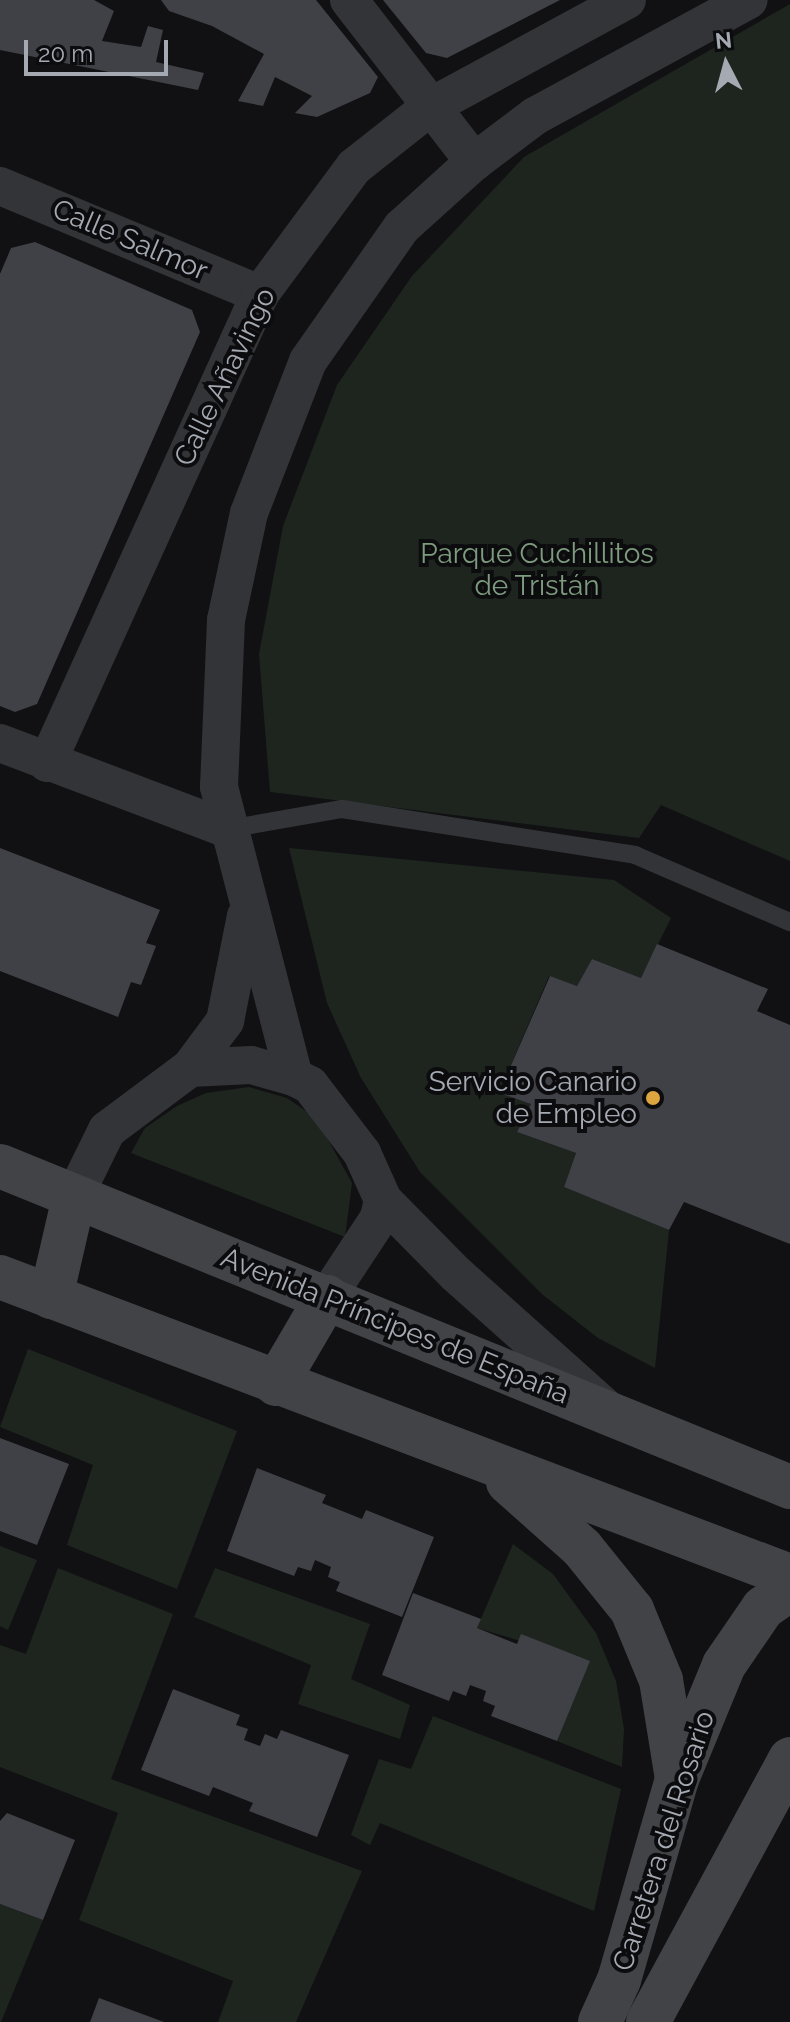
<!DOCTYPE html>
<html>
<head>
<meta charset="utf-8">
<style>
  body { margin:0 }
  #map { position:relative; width:790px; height:2022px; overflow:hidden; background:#111113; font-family:Raleway,sans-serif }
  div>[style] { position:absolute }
  .green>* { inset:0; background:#1e251f }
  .building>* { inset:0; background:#404146 }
  .service>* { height:18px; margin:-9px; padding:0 9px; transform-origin:9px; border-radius:9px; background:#333437 }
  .minor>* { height:38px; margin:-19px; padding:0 19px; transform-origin:19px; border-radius:19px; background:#333437 }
  .secondary>* { height:44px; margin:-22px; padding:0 22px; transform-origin:22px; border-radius:22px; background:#414347 }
  .dots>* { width:22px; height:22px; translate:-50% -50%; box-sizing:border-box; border:4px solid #0c0c0e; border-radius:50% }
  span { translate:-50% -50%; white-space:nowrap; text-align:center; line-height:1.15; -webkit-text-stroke:8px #0c0c0e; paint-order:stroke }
  .street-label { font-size:28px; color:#a4a9b2 }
  .park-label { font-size:28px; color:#7d9b7e }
  .poi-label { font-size:28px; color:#a4a9b2 }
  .right { translate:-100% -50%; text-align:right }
  .north { position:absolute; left:686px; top:24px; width:80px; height:80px; -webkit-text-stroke:6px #0c0c0e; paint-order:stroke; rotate:354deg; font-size:22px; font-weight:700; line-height:32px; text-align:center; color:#a4a9b2 }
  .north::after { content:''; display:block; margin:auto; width:28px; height:36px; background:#a4a9b2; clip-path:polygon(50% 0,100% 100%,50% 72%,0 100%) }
  .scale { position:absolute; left:24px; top:40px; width:144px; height:36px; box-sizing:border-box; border:4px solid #a4a9b2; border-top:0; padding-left:10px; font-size:24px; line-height:28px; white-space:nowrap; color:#a4a9b2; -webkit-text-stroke:6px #0c0c0e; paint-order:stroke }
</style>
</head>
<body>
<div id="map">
  <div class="green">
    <i style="clip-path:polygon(790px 4px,790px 861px,661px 805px,639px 838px,270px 792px,259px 654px,283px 526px,337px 385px,412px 276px,524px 157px)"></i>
    <i style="clip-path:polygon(289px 848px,614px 880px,671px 918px,641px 978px,592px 959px,577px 986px,549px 976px,499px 1093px,531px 1104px,517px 1132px,576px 1153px,564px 1187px,669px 1230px,655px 1368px,598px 1338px,543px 1295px,420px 1172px,361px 1078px,327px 1003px)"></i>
    <i style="clip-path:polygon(249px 1087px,287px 1098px,316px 1118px,352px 1183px,345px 1237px,131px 1153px,145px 1128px,177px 1106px,206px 1093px)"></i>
    <i style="clip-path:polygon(28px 1349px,237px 1431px,177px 1589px,67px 1545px,93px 1465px,0 1427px)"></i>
    <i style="clip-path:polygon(513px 1544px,553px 1574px,596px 1633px,616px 1681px,624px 1729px,622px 1767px,557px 1741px,589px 1661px,477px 1628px)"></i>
    <i style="clip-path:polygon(0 1546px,37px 1560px,8px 1630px,0 1626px)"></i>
    <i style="clip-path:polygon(58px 1568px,173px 1614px,111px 1779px,362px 1871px,296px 2022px,218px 2022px,233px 1981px,79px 1920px,118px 1813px,0 1767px,0 1645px,26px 1654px)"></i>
    <i style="clip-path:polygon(215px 1568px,370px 1624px,351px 1679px,410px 1705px,400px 1739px,298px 1704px,311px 1665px,194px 1617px)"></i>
    <i style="clip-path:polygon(433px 1716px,621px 1789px,594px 1911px,380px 1823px,370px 1845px,351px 1835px,379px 1759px,411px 1769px)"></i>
    <i style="clip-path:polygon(0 1904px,43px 1920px,1px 2022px,0 2022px)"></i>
  </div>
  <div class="building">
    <i style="clip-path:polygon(0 0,94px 0,114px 11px,102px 41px,141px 47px,148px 26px,163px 30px,156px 62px,204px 73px,198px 90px,0 50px)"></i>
    <i style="clip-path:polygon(161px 0,316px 0,378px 77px,370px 93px,317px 117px,295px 113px,312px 96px,275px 77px,263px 106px,238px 101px,264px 54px,212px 26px,169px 11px)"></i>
    <i style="clip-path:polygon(383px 0,560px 0,447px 58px,426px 53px)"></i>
    <i style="clip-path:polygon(35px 242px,192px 310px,200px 332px,37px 704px,15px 712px,0 706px,0 274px,11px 248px)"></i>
    <i style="clip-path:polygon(0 848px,160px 910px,146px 943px,156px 946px,141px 985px,131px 982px,118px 1017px,0 971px)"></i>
    <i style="clip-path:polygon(657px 944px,768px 989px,757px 1011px,790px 1025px,790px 1244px,684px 1202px,669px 1230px,564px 1187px,576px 1153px,517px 1132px,531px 1104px,499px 1093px,550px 976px,577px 986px,592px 959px,641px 978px)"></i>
    <i style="clip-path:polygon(0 1438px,69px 1464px,37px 1545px,0 1531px)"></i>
    <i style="clip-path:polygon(257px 1468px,326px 1495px,322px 1503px,362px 1519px,366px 1510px,434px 1537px,402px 1617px,336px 1591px,340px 1582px,328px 1577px,331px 1567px,315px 1560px,311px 1571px,298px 1567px,294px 1576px,227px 1551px)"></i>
    <i style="clip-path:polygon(413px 1593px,481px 1619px,477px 1628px,517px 1644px,521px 1634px,590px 1661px,557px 1741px,491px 1716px,495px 1706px,483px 1701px,486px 1691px,470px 1685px,466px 1696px,453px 1691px,449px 1701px,382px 1675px)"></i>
    <i style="clip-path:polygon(173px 1689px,240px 1715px,236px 1725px,248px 1729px,244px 1740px,260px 1746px,265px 1734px,277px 1739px,281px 1730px,349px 1755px,317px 1837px,249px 1811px,253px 1803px,213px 1787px,209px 1796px,141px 1770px)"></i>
    <i style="clip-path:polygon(7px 1813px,75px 1840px,43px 1920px,0 1904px,0 1821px)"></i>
    <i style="clip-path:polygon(99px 1998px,164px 2022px,90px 2022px)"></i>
  </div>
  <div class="service">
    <i style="left:228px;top:829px;width:116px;rotate:-10deg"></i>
    <i style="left:342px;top:809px;width:297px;rotate:8.9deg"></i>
    <i style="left:635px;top:855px;width:169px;rotate:23.4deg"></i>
  </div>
  <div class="minor">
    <i style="left:349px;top:0;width:205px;rotate:52.3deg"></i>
    <i style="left:0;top:186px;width:282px;rotate:22.6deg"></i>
    <i style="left:0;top:743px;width:244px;rotate:20.7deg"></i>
    <i style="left:47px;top:763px;width:515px;rotate:-65.57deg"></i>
    <i style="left:260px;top:294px;width:158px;rotate:-53.5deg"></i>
    <i style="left:354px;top:167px;width:97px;rotate:-38.3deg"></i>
    <i style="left:430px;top:107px;width:224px;rotate:-28.5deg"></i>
    <i style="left:190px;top:1068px;width:61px;rotate:-2.8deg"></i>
    <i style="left:251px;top:1065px;width:45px;rotate:15.6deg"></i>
    <i style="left:294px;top:1077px;width:18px;rotate:27deg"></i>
    <i style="left:310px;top:1085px;width:86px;rotate:52.6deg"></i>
    <i style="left:362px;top:1153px;width:51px;rotate:65.9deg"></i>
    <i style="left:383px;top:1200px;width:18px;rotate:103deg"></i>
    <i style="left:379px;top:1218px;width:95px;rotate:123.4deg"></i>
    <i style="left:294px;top:1077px;width:300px;rotate:-104.5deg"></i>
    <i style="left:219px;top:787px;width:167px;rotate:-87.6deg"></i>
    <i style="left:226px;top:620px;width:109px;rotate:-77.9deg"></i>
    <i style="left:249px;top:513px;width:163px;rotate:-68.8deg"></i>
    <i style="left:308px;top:361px;width:164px;rotate:-55deg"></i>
    <i style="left:402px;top:227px;width:97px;rotate:-42.1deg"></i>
    <i style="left:474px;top:162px;width:76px;rotate:-37deg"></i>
    <i style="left:535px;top:116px;width:243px;rotate:-28.5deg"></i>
    <i style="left:74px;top:1197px;width:75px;rotate:-63.8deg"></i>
    <i style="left:107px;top:1130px;width:104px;rotate:-36.8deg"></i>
    <i style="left:190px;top:1068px;width:59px;rotate:-53.3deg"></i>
    <i style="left:225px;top:1021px;width:107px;rotate:-78.7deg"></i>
    <i style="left:383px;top:1200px;width:104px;rotate:45.4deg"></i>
    <i style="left:456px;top:1274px;width:200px;rotate:41.8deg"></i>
  </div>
  <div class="secondary">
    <i style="left:0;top:1166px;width:853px;rotate:22.11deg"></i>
    <i style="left:0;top:1277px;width:845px;rotate:20.73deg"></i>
    <i style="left:51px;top:1297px;width:103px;rotate:-77deg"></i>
    <i style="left:276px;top:1384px;width:101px;rotate:-59.6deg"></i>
    <i style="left:508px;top:1482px;width:99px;rotate:41.7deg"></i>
    <i style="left:582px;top:1548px;width:80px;rotate:51.1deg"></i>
    <i style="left:632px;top:1610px;width:76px;rotate:67.5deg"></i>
    <i style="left:661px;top:1680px;width:100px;rotate:80.8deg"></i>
    <i style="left:600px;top:2022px;width:46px;rotate:-65.7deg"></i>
    <i style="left:619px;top:1980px;width:209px;rotate:-73.9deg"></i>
    <i style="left:677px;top:1779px;width:123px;rotate:-67.6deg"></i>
    <i style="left:724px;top:1665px;width:69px;rotate:-55.6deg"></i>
    <i style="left:763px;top:1608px;width:33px;rotate:-35deg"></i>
    <i style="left:648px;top:2022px;width:299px;rotate:-61.6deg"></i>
  </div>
  <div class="dots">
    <i style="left:653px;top:1098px;background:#dda53f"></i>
  </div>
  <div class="street-label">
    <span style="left:130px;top:240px;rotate:23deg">Calle Salmor</span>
    <span style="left:225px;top:377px;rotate:-64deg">Calle Añavingo</span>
    <span style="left:395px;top:1326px;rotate:22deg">Avenida Príncipes de España</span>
    <span style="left:664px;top:1841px;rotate:-72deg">Carretera del Rosario</span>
  </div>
  <div class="park-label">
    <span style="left:537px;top:570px">Parque Cuchillitos<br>de Tristán</span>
  </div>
  <div class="poi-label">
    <span class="right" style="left:637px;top:1098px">Servicio Canario<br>de Empleo</span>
  </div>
  <div class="north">N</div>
  <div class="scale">20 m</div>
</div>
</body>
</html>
